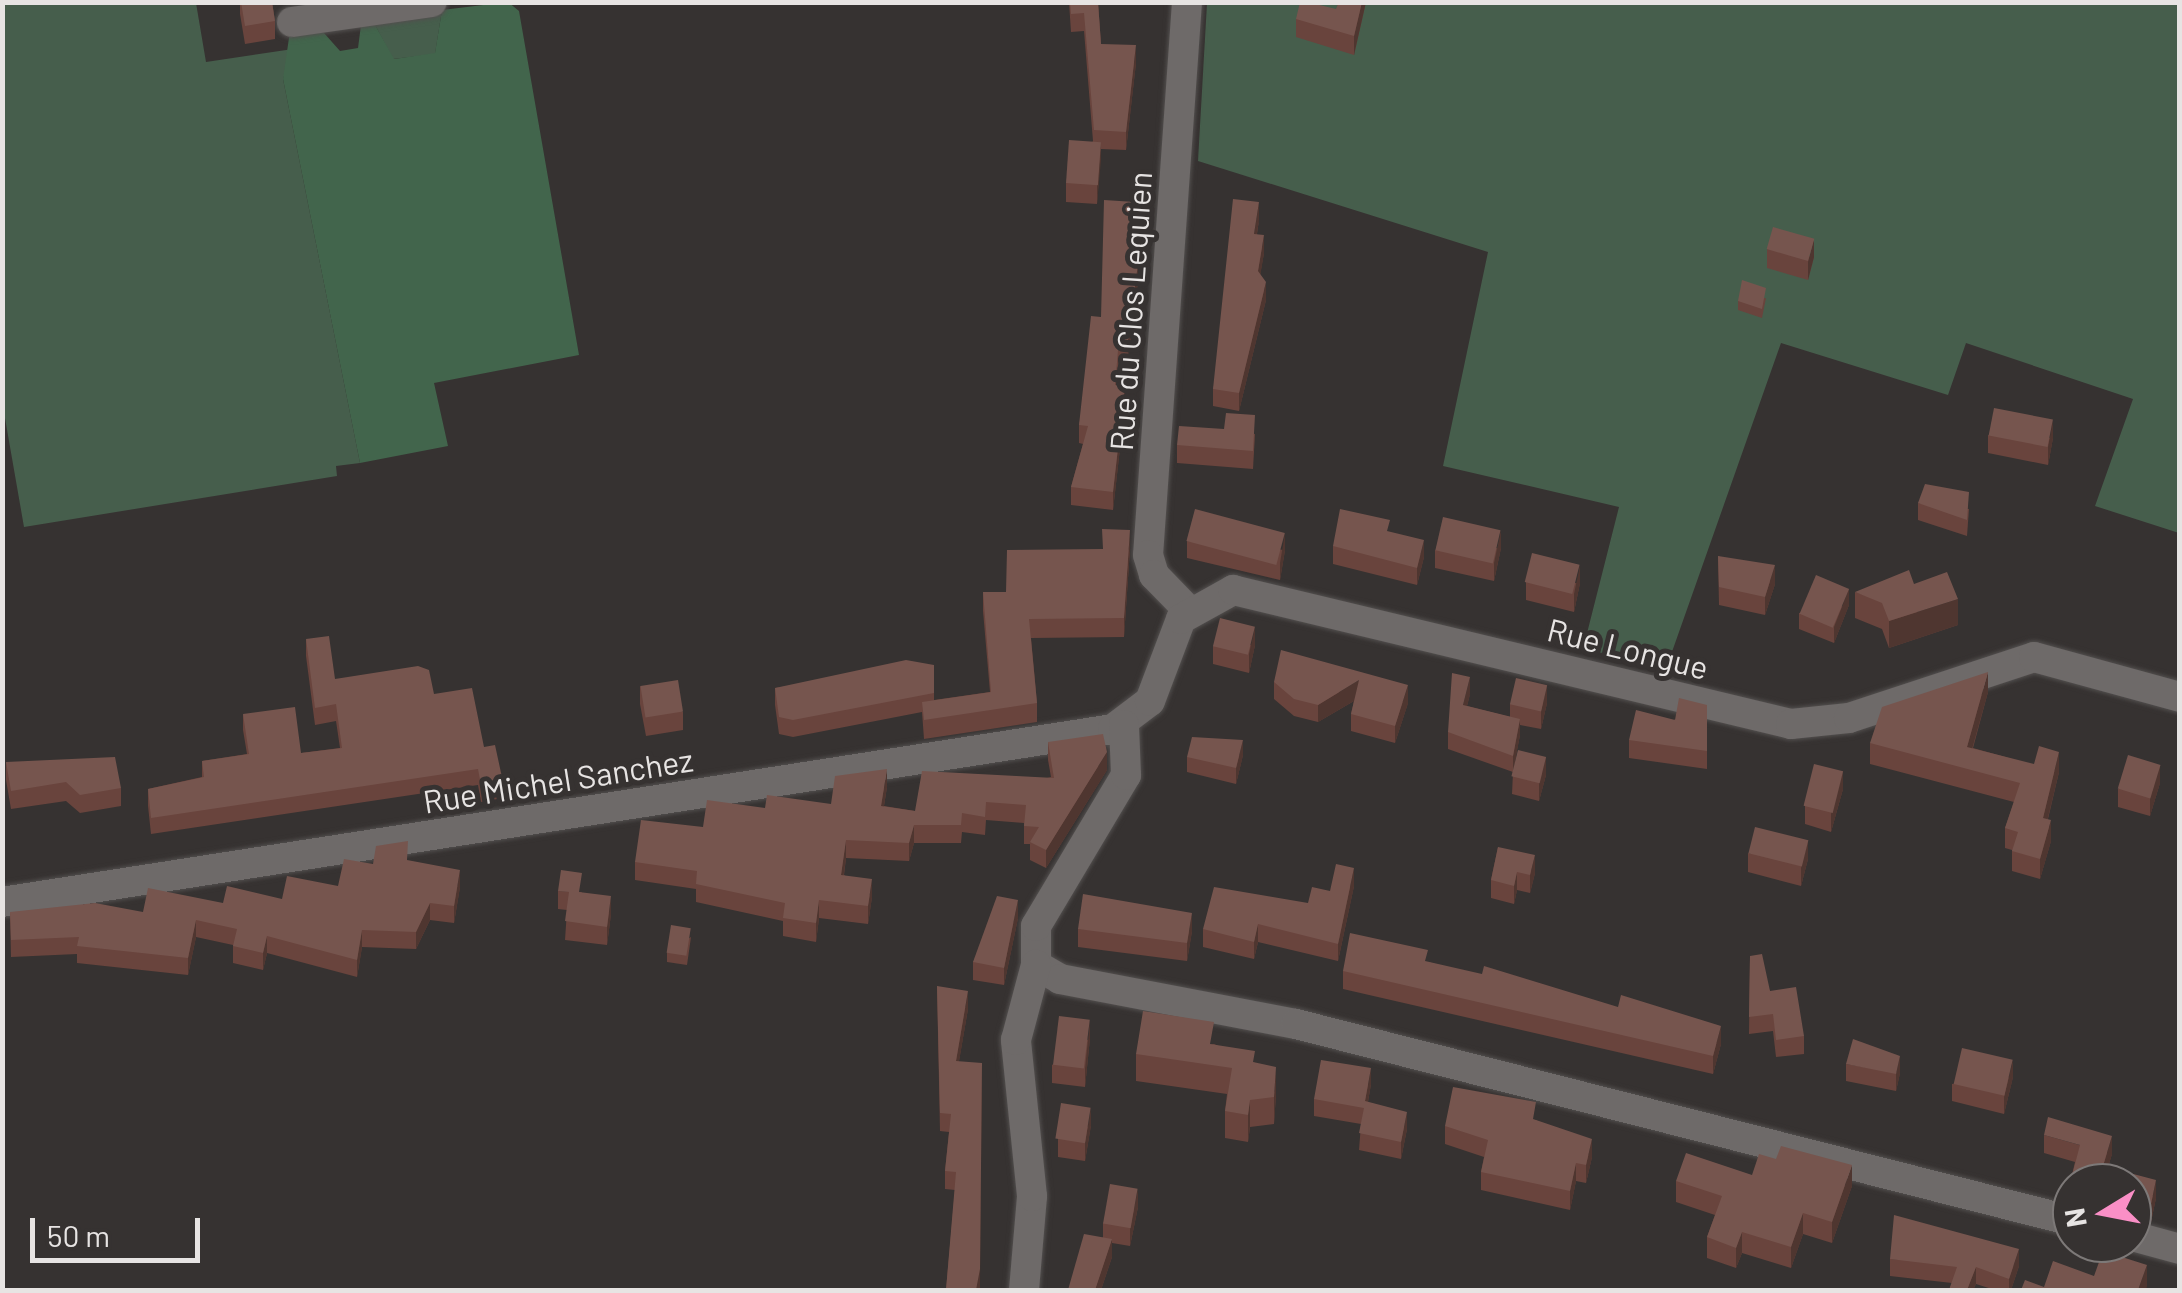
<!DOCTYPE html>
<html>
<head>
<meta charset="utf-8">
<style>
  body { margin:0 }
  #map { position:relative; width:2182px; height:1293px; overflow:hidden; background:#363231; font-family:Barlow,sans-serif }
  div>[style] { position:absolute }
  .green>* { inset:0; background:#465e4c }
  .forest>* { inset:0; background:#42654c }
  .roads { filter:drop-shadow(0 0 2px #524f4e) drop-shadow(0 0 2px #524f4e) }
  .minor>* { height:30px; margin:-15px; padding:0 15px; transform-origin:15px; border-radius:15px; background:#6e6a69 }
  .wall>* { inset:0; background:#69443d }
  .shaded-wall>* { inset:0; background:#4f3630 }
  .building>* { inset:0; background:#76554e; transform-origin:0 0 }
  span { translate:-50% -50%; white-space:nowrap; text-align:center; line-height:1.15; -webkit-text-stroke:10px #363231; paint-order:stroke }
  .street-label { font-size:32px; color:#e7e4e3 }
  .frame { position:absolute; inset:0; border:5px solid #e7e4e3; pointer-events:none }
  .north { position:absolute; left:2052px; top:1163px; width:100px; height:100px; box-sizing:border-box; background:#363231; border:2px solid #7d7978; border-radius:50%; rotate:260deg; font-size:28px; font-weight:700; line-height:40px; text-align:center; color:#e7e4e3 }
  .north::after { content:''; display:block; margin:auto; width:35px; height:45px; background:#fa8fc6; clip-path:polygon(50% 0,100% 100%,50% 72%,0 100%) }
  .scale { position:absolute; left:30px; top:1218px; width:170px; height:45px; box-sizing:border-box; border:5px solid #e7e4e3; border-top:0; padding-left:12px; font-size:30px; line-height:35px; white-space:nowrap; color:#e7e4e3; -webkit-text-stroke:8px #363231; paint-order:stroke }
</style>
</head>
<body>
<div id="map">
  <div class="green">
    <i style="clip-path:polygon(2px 3px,196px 3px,206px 62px,293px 49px,283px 79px,360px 463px,336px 466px,337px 476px,24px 527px,2px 401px)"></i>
    <i style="clip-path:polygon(1207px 3px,2179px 3px,2179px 533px,2095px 506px,2133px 399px,1966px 343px,1948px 395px,1781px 343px,1667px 666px,1583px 649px,1619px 507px,1443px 466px,1488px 252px,1198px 161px)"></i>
    <i style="clip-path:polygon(442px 10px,435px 54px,393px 59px,374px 23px)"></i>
  </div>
  <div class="forest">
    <i style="clip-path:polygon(508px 2px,519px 11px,579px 355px,434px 383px,448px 446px,360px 463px,283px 79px,290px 31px,324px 33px,340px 51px,358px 48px,361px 25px,374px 23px,394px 59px,435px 53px,442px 10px)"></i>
  </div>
  <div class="roads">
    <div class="minor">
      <i style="left:1187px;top:2px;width:554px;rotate:94.03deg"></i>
      <i style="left:1148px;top:555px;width:21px;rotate:73deg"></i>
      <i style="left:1154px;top:575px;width:49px;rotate:45.8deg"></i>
      <i style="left:292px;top:22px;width:141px;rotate:-8.1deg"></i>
      <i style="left:2px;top:902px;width:1124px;rotate:-8.85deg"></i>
      <i style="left:1113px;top:729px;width:46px;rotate:-37.1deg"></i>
      <i style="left:1150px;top:701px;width:88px;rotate:-69.3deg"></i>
      <i style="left:1181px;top:619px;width:60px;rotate:-29.1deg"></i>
      <i style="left:1233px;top:590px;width:574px;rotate:13.5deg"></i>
      <i style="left:1791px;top:724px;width:58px;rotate:-5.9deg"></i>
      <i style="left:1849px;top:718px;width:195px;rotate:-18.2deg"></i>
      <i style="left:2034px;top:657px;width:151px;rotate:15.3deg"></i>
      <i style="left:1036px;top:965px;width:28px;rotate:30deg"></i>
      <i style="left:1060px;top:979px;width:240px;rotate:10.8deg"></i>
      <i style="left:1296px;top:1024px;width:801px;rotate:14.24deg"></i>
      <i style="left:1036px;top:965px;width:39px;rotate:-90deg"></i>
      <i style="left:1036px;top:926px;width:176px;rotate:-59.2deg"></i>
      <i style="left:1126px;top:775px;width:50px;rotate:-92.3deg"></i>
      <i style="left:2132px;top:1236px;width:50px;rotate:15.2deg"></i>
      <i style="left:1024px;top:1290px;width:94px;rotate:-85.1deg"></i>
      <i style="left:1032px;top:1196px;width:157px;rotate:-95.9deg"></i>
      <i style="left:1016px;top:1040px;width:78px;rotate:-75.1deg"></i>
    </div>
  </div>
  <div class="wall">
    <i style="clip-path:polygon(240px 2px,272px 2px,275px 21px,275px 39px,245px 44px,240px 14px)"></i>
    <i style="clip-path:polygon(1069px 2px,1098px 2px,1101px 44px,1136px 63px,1126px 150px,1101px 149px,1097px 204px,1066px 202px,1066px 183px,1093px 141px,1084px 31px,1071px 32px)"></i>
    <i style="clip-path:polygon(1339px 2px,1366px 2px,1354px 55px,1296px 37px,1296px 19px,1336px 9px)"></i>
    <i style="clip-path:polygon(1259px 220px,1257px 234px,1264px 253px,1260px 275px,1266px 300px,1239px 411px,1213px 406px,1213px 389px)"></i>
    <i style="clip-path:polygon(1767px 249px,1814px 257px,1808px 280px,1767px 268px)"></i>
    <i style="clip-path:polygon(1138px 282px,1128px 358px,1119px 357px,1116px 385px,1125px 404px,1113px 510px,1071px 505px,1071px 487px,1083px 444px,1079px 443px,1079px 425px,1101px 317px)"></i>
    <i style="clip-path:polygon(1766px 298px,1762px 318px,1738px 310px,1738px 301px)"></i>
    <i style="clip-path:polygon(1255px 434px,1253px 469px,1177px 463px,1177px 445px)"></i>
    <i style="clip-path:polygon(1988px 435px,2053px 438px,2048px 465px,1988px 453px)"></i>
    <i style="clip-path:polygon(1918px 503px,1969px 509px,1967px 536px,1918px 520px)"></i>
    <i style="clip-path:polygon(1390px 532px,1424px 557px,1417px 585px,1333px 564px,1333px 546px)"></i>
    <i style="clip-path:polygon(1187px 541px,1285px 550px,1280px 580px,1187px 558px)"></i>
    <i style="clip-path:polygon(1501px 548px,1494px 581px,1435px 568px,1435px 550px)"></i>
    <i style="clip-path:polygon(1130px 549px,1124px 637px,1031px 638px,1037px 703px,1037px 722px,924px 739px,922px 712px,793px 737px,779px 734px,775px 705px,775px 688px,934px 665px,934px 700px,990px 692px,983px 611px,983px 592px,1006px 592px)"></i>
    <i style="clip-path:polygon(1718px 556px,1775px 584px,1765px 615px,1719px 605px)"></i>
    <i style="clip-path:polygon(1526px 582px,1580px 583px,1574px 612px,1526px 600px)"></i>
    <i style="clip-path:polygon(1855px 592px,1958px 625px,1889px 648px,1882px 629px,1855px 618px)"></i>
    <i style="clip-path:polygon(1849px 605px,1834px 643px,1799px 629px,1799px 613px)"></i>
    <i style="clip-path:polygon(306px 639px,335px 679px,434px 694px,484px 747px,503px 782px,503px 798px,481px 802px,478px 785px,151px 834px,148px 806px,148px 789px,202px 777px,202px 761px,247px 754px,243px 730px,243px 714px,301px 753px,340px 748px,336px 721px,315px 725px,306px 656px)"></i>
    <i style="clip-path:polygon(1255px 645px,1249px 673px,1213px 664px,1213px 646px)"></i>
    <i style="clip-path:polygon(1274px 682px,1408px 703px,1395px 743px,1351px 731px,1351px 714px,1354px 701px,1318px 722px,1294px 716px,1274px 699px)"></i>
    <i style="clip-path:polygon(640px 686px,683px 712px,683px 730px,646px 736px,640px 704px)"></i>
    <i style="clip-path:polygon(1988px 692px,1973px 748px,2059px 772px,2048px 819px,2051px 841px,2040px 879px,2012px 871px,2012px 850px,2005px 848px,2005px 828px,2014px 802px,1870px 764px,1870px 743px)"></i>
    <i style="clip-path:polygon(1470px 694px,1467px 706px,1510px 717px,1510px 704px,1547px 703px,1541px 729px,1520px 725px,1520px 735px,1513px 770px,1546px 775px,1539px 801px,1512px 794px,1513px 772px,1448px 749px,1448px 732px)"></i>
    <i style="clip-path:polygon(1707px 705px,1707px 769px,1629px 758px,1629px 740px)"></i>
    <i style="clip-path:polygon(1048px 742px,1107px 770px,1046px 868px,1030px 860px,1030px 844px,1024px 844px,1024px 823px,986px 820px,985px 835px,962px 832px,961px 843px,914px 843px,909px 861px,846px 858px,844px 875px,872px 897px,868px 924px,819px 918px,816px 942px,783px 936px,783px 921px,696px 902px,696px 889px,635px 880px,635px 862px,703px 827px,831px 804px,887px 787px,884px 806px,915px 811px,1051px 777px,1048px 760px)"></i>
    <i style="clip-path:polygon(1243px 755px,1236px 784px,1187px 772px,1187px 757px)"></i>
    <i style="clip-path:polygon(6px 762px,121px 788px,121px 806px,80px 813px,66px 801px,11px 809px,6px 780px)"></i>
    <i style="clip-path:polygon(2160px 783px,2150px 816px,2118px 807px,2118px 789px)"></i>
    <i style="clip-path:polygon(1843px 789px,1831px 832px,1805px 824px,1805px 806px)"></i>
    <i style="clip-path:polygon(1498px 847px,1535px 873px,1530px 893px,1517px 890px,1514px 904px,1491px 898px,1491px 880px)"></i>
    <i style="clip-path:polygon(1748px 853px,1808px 859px,1801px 886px,1748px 872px)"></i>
    <i style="clip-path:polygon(408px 861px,460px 887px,454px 923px,430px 920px,416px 949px,362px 947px,357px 977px,267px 953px,263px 970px,233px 963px,233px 945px,196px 937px,188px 975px,77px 963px,77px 954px,11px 957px,10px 912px,143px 912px,223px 903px,282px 899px,338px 886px,373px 864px)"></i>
    <i style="clip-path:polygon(1354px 886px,1338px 961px,1258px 942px,1254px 959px,1203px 947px,1203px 929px,1308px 903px,1330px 891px)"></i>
    <i style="clip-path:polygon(558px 891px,581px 892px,611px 914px,607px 945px,565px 940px,567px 910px,558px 909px)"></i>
    <i style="clip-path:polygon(1018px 918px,1004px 985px,973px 980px,973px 962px)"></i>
    <i style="clip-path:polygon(1078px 929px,1192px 931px,1187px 961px,1078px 947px)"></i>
    <i style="clip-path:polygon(691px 937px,687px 965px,667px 962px,667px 953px)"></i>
    <i style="clip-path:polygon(1750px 956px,1770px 991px,1804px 1036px,1804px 1054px,1776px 1057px,1773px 1031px,1749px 1034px)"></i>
    <i style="clip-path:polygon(1428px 962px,1721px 1044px,1713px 1074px,1343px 989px,1343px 971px)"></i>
    <i style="clip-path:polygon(937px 986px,968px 1009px,959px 1061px,980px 1290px,946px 1290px,955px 1190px,945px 1189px,945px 1171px,949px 1132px,940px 1131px)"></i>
    <i style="clip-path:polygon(1090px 1038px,1085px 1087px,1052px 1083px,1052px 1065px)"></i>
    <i style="clip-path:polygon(1214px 1044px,1255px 1063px,1276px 1094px,1274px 1124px,1250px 1127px,1248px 1142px,1225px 1138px,1225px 1111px,1227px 1094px,1136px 1081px,1136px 1054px)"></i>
    <i style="clip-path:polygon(1846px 1064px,1900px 1073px,1896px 1091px,1846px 1081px)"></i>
    <i style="clip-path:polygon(2013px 1077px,2004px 1114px,1952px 1101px,1952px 1084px)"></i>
    <i style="clip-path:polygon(1371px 1084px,1368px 1102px,1407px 1129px,1401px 1159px,1359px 1150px,1361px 1124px,1314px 1116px,1314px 1099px)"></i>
    <i style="clip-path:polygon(1536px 1120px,1592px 1157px,1586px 1183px,1576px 1181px,1570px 1210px,1481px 1190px,1481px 1172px,1484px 1157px,1445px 1144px,1445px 1126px)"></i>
    <i style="clip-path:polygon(1091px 1125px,1085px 1161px,1058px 1157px,1058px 1139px)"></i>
    <i style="clip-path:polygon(2044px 1135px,2112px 1154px,2108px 1167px,2156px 1198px,2151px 1222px,2132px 1217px,2132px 1183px,2072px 1183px,2072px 1202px,2070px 1201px,2070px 1183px,2075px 1162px,2044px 1153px)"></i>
    <i style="clip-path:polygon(1752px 1175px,1852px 1186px,1832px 1243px,1803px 1234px,1791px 1268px,1742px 1253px,1736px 1268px,1707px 1258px,1707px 1237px,1715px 1215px,1676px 1202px,1676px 1181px)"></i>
    <i style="clip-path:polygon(1138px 1207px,1130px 1246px,1112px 1243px,1112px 1257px,1101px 1290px,1068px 1290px,1103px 1237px,1103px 1223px)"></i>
    <i style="clip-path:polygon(1890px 1259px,2019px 1266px,2011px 1290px,1995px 1290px,1976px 1284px,1973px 1290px,1949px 1290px,1952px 1283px,1890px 1276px)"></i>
  </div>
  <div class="shaded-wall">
    <i style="clip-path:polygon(1362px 2px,1366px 2px,1354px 55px,1354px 36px)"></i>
    <i style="clip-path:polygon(1136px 45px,1136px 63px,1126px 150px,1126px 132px)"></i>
    <i style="clip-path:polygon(1101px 142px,1101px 160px,1097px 204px,1097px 186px)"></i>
    <i style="clip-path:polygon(1259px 202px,1259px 220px,1254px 251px,1254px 234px)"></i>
    <i style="clip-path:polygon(1264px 235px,1264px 253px,1258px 289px,1258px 271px)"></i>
    <i style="clip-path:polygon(1814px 239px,1814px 257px,1808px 280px,1808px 262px)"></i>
    <i style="clip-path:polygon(1138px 264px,1138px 282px,1128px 358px,1128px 340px)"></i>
    <i style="clip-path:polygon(1266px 282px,1266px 300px,1239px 411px,1239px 393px)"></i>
    <i style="clip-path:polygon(1125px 386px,1125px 404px,1113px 510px,1113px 492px)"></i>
    <i style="clip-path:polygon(2053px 420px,2053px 438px,2048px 465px,2048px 447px)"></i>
    <i style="clip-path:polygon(1130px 530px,1130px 549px,1124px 637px,1124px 618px)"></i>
    <i style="clip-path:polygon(1501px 530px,1501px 548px,1494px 581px,1494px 563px)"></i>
    <i style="clip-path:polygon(1285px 533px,1285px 550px,1280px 580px,1280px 563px)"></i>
    <i style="clip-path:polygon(1424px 540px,1424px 557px,1417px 585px,1417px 568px)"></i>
    <i style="clip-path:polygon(1580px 565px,1580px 583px,1574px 612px,1574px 594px)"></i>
    <i style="clip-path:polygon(1775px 565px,1775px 584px,1765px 615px,1765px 597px)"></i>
    <i style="clip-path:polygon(1849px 589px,1849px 605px,1834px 643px,1834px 627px)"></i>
    <i style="clip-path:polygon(1958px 599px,1958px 625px,1889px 648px,1889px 621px)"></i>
    <i style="clip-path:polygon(1255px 627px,1255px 645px,1249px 673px,1249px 654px)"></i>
    <i style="clip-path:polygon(1988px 672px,1988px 692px,1967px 767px,1967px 747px)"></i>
    <i style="clip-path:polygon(1470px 677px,1470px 694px,1463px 722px,1463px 705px)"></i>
    <i style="clip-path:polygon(1359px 680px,1359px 698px,1318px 722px,1318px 705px)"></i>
    <i style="clip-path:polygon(1408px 685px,1408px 703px,1395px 743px,1395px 726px)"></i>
    <i style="clip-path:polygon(1547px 685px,1547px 703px,1541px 729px,1541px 711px)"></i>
    <i style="clip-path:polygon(1520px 719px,1520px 735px,1513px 772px,1513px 756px)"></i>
    <i style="clip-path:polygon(1243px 740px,1243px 755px,1236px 784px,1236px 768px)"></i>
    <i style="clip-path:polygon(1107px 752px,1107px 770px,1046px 868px,1046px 850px)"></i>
    <i style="clip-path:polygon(2059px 752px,2059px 772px,2043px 838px,2043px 818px)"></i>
    <i style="clip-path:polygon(1546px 757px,1546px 775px,1539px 801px,1539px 783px)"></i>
    <i style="clip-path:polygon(2160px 765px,2160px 783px,2150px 816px,2150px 798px)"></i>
    <i style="clip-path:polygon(887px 769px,887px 787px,881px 824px,881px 806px)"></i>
    <i style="clip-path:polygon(1843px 771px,1843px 789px,1831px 832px,1831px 814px)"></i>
    <i style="clip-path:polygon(2051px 820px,2051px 841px,2040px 879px,2040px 859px)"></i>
    <i style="clip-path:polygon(914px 825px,914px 843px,909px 861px,909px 843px)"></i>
    <i style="clip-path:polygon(846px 840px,846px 858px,841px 893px,841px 875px)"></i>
    <i style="clip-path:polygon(1808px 840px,1808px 859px,1801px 886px,1801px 868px)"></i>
    <i style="clip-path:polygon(1535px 855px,1535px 873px,1530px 893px,1530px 875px)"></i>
    <i style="clip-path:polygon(1354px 868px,1354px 886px,1338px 961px,1338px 944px)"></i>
    <i style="clip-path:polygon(460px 870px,460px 887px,454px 923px,454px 906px)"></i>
    <i style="clip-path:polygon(1517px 872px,1517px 890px,1514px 904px,1514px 886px)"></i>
    <i style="clip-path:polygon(872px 879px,872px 897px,868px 924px,868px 906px)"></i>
    <i style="clip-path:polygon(611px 896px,611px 914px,607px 945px,607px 927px)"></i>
    <i style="clip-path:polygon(819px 900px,819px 918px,816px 942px,816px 923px)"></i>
    <i style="clip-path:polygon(1018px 900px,1018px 918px,1004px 985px,1004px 968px)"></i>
    <i style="clip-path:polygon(430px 903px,430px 920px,416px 949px,416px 932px)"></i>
    <i style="clip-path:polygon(1192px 913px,1192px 931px,1187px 961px,1187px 943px)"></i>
    <i style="clip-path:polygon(196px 920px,196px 937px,188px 975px,188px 958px)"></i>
    <i style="clip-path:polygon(1258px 924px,1258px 942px,1254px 959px,1254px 942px)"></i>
    <i style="clip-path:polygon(362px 930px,362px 947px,357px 977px,357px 960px)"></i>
    <i style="clip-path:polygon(267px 936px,267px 953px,263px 970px,263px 953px)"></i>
    <i style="clip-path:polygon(968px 991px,968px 1009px,956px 1079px,956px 1061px)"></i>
    <i style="clip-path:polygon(1090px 1020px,1090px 1038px,1085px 1087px,1085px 1069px)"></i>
    <i style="clip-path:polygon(1721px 1026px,1721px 1044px,1713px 1074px,1713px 1056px)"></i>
    <i style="clip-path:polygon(1900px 1056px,1900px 1073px,1896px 1091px,1896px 1074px)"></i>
    <i style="clip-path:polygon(2013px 1060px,2013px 1077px,2004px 1114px,2004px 1097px)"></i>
    <i style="clip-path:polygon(982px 1063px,980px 1287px,980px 1290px,976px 1290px)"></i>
    <i style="clip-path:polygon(1276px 1067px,1276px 1094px,1274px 1124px,1274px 1097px)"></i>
    <i style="clip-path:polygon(1371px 1068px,1371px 1084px,1365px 1118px,1365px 1101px)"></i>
    <i style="clip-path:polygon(1250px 1100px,1250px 1127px,1248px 1142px,1248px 1115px)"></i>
    <i style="clip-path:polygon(1091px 1108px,1091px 1125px,1085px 1161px,1085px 1143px)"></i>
    <i style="clip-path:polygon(1407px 1112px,1407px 1129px,1401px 1159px,1401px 1142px)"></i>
    <i style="clip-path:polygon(2112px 1136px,2112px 1154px,2103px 1183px,2103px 1166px)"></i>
    <i style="clip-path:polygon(1592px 1139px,1592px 1157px,1586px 1183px,1586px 1165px)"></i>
    <i style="clip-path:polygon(1576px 1163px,1576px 1181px,1570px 1210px,1570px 1191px)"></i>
    <i style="clip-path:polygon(1852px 1165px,1852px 1186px,1832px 1243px,1832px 1222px)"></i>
    <i style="clip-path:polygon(2156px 1180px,2156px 1198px,2151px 1222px,2151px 1204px)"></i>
    <i style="clip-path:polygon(1138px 1189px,1138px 1207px,1130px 1246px,1130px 1228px)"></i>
    <i style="clip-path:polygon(1803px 1213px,1803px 1234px,1791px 1268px,1791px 1247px)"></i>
    <i style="clip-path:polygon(1742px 1232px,1742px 1253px,1736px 1268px,1736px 1248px)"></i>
    <i style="clip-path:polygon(1112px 1239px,1112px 1257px,1101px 1290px,1095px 1290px)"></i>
    <i style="clip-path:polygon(2019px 1249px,2019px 1266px,2011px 1290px,2009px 1290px,2009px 1279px)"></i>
    <i style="clip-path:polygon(2147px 1265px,2147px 1286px,2146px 1290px,2138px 1290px)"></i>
    <i style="clip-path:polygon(1976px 1267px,1976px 1284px,1973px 1290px,1967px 1290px)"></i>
  </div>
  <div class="building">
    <i style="clip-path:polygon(241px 2px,272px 2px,275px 21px,245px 26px)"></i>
    <i style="clip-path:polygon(1070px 2px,1098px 2px,1101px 44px,1136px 45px,1126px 132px,1094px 130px,1084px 13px,1071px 14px)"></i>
    <i style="clip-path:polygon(1300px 2px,1307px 2px,1336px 9px,1339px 2px,1362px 2px,1354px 36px,1296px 19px)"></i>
    <i style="left:1069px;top:140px;width:32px;height:43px;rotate:4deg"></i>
    <i style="clip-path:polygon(1233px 199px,1259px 202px,1254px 234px,1264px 235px,1258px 271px,1266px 282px,1239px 393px,1213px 389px)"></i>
    <i style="clip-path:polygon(1104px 200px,1135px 202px,1138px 264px,1128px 340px,1119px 339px,1115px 385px,1125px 386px,1113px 492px,1071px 487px,1088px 426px,1079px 425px,1091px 316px,1101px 317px)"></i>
    <i style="left:1773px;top:227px;width:43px;height:23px;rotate:16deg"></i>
    <i style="clip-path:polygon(1742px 280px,1766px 288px,1762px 309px,1738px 301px)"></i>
    <i style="left:1994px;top:408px;width:60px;height:28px;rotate:11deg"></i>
    <i style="clip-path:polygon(1226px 413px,1255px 415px,1253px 451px,1177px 445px,1179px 426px,1224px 429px)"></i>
    <i style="clip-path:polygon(1925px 484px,1969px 492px,1967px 520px,1918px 503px)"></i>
    <i style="left:1195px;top:509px;width:93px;height:33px;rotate:15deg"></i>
    <i style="clip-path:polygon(1340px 509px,1390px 520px,1387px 531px,1424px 540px,1417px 568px,1333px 546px)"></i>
    <i style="left:1443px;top:517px;width:59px;height:34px;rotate:13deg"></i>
    <i style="clip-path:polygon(1102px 529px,1130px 530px,1124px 618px,1029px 619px,1037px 703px,924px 720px,922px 702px,991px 692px,983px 592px,1006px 592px,1007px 550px,1103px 549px)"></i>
    <i style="left:1532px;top:553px;width:49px;height:30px;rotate:14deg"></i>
    <i style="clip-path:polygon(1718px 556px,1775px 565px,1765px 597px,1719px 587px)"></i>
    <i style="clip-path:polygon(1909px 570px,1914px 584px,1947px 572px,1958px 599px,1889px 621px,1882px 603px,1855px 592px)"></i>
    <i style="left:1816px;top:575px;width:36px;height:42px;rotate:23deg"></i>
    <i style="left:1220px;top:618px;width:36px;height:29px;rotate:14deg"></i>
    <i style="clip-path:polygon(329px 636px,335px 679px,418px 666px,429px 670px,434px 694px,472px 688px,484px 747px,495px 745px,503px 782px,481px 785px,478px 769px,151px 818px,148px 789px,204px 777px,202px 761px,249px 754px,243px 714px,295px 707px,301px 753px,342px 748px,336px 704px,315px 708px,306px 639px)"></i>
    <i style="clip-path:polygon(1281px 650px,1408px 685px,1395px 726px,1351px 714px,1359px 680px,1318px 705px,1294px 699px,1274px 682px)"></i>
    <i style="clip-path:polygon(906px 660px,934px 665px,934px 693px,793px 720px,779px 717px,775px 688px)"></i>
    <i style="clip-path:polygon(1988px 672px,1967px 747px,2034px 764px,2039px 746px,2059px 752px,2043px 818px,2051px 820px,2040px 859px,2012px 851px,2018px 832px,2005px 828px,2020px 783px,1870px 743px,1882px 707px)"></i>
    <i style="clip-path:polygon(1452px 673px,1470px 677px,1463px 705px,1520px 719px,1513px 756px,1448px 732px)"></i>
    <i style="left:1516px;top:678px;width:32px;height:27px;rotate:13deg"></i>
    <i style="left:678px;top:680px;width:32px;height:38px;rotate:81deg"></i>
    <i style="clip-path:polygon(1679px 698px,1707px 705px,1707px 751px,1629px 740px,1636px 710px,1675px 720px)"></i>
    <i style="clip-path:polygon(1103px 734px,1107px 752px,1046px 850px,1030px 842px,1039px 827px,1024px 826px,1026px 805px,986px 802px,985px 817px,962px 813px,961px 825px,914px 825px,909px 843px,846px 840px,841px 875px,872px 879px,868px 906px,819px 900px,816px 923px,783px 918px,785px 903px,696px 884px,697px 871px,635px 862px,641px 820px,703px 827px,707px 800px,765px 808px,767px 795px,831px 804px,835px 776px,887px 769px,881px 806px,915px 811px,922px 771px,1054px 778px,1048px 742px)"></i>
    <i style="clip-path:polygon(1192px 737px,1243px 740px,1236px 768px,1187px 757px)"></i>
    <i style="left:1518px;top:750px;width:29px;height:27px;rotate:14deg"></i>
    <i style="left:2128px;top:755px;width:34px;height:35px;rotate:17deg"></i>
    <i style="clip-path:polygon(115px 757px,121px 788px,80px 795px,66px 782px,11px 791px,6px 762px)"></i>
    <i style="left:1814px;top:764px;width:30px;height:43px;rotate:14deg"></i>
    <i style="left:1755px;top:827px;width:55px;height:27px;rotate:14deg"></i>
    <i style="clip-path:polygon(408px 841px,407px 860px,460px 870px,454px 906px,430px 903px,416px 932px,362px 930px,357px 960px,267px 936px,263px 953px,233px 946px,237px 929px,196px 920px,188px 958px,77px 946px,79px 937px,11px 940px,10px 912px,95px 903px,143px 912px,148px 888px,223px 903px,227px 886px,282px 899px,287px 876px,338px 886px,344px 859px,373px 864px,376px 846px)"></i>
    <i style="clip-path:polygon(1498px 847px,1535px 855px,1530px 875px,1517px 872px,1514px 886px,1491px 880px)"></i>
    <i style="clip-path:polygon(1336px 864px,1354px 868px,1338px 944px,1258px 924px,1254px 942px,1203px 929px,1214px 887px,1308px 903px,1312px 887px,1330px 891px)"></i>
    <i style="clip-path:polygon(561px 870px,582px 873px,579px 892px,611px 896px,607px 927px,565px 921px,569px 892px,558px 891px)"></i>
    <i style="clip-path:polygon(1083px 894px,1192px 913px,1187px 943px,1078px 929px)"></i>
    <i style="clip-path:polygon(997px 896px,1018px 900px,1004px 968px,973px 962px)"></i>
    <i style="left:671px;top:925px;width:20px;height:28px;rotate:9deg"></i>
    <i style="clip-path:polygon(1350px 933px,1428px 950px,1425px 961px,1482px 974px,1484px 966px,1618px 1007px,1621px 995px,1721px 1026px,1713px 1056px,1343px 971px)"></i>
    <i style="clip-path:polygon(1762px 954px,1770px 991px,1796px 987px,1804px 1036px,1776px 1040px,1773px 1014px,1749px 1017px,1750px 956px)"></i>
    <i style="clip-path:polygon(937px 986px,968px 991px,956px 1061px,982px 1063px,980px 1269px,976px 1290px,946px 1290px,956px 1172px,945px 1171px,951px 1114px,940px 1113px)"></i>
    <i style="clip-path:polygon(1143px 1011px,1214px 1022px,1210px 1044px,1255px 1051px,1253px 1062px,1276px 1067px,1274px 1097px,1250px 1100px,1248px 1115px,1225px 1111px,1232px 1068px,1136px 1054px)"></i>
    <i style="left:1059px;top:1016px;width:31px;height:49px;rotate:7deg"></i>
    <i style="clip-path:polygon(1853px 1039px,1900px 1056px,1896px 1074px,1846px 1064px)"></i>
    <i style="left:1962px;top:1048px;width:52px;height:37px;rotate:13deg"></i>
    <i style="clip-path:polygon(1321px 1060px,1371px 1068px,1365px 1101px,1407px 1112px,1401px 1142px,1359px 1133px,1364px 1108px,1314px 1099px)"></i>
    <i style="clip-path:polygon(1453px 1087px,1536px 1102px,1533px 1119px,1592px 1139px,1586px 1165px,1576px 1163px,1570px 1191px,1481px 1172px,1488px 1140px,1445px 1126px)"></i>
    <i style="left:1061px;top:1103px;width:30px;height:36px;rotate:9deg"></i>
    <i style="clip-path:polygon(2048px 1117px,2112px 1136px,2103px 1166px,2156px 1180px,2151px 1204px,2132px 1199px,2132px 1183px,2070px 1183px,2080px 1145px,2044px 1135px)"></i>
    <i style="clip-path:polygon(1781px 1146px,1852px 1165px,1832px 1222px,1803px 1213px,1791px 1247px,1742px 1232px,1736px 1248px,1707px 1237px,1722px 1196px,1676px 1181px,1686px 1153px,1752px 1175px,1759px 1154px,1776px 1159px)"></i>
    <i style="left:1110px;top:1184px;width:28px;height:40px;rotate:10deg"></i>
    <i style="clip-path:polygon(1894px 1215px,2019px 1249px,2009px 1279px,1976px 1267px,1967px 1290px,1949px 1290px,1957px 1267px,1890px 1259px)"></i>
    <i style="clip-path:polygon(1084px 1234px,1112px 1239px,1095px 1290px,1068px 1290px)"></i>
    <i style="clip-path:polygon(2103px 1251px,2147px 1265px,2138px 1290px,2021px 1290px,2025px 1280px,2044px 1287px,2053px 1261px,2094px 1276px)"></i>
  </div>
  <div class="street-label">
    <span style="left:1130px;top:311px;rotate:-86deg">Rue du Clos Lequien</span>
    <span style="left:1628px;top:648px;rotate:14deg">Rue Longue</span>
    <span style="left:558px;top:780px;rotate:-9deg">Rue Michel Sanchez</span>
  </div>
  <div class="frame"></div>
  <div class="north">N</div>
  <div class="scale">50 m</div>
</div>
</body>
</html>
